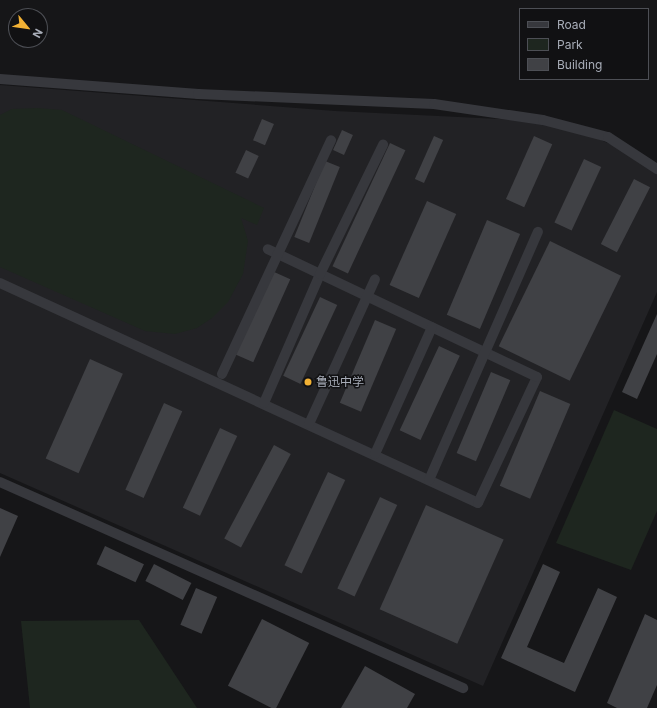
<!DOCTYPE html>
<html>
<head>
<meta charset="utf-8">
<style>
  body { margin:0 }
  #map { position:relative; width:657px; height:708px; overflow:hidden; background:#161618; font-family:Inter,"Noto Sans SC",sans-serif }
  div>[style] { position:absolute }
  .built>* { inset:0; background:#222225 }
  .green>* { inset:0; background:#1e261f }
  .building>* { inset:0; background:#404145; transform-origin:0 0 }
  .street>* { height:10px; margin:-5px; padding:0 5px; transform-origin:5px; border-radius:5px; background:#37383d }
  .dots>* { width:11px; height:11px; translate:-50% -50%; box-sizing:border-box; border:2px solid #111113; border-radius:50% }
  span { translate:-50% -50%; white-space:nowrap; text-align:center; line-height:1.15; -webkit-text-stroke:3px #111113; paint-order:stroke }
  .poi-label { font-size:12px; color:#a8adb8 }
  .left { translate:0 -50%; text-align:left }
  .legend { position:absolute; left:519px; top:8px; width:130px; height:72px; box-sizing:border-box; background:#111113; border:1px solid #4d4f55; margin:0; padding:5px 7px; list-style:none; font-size:12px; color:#a8adb8 }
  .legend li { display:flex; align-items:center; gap:8px; height:20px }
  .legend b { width:20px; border:1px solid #4d4f55 }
  .north { position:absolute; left:8px; top:8px; width:40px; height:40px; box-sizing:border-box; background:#111113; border:1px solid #4d4f55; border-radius:50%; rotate:119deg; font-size:11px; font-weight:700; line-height:16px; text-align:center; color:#a8adb8 }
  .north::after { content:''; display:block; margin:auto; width:14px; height:18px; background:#f2b134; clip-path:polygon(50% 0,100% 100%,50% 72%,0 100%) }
</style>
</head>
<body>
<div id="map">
  <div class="built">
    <i style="clip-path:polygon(0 85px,335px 111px,519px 120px,573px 128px,624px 150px,657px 174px,657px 292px,483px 686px,0 473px)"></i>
  </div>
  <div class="green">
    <i style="clip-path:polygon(37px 108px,62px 110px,264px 208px,257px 225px,241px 218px,248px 241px,243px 274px,228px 302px,212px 318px,197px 328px,175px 334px,145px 331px,0 267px,0 115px,12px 109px)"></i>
    <i style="clip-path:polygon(614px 410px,657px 429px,657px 511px,631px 570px,556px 543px)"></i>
    <i style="clip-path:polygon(139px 620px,197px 708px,30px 708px,21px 621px)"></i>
  </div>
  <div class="building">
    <i style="left:262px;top:119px;width:13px;height:23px;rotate:23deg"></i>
    <i style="left:342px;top:130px;width:12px;height:22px;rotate:24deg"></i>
    <i style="left:434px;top:136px;width:10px;height:47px;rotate:24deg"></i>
    <i style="left:534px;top:136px;width:20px;height:69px;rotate:24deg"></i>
    <i style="left:390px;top:143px;width:17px;height:136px;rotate:25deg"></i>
    <i style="left:246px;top:150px;width:14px;height:25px;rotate:25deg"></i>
    <i style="left:584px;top:159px;width:19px;height:70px;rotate:25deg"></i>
    <i style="left:325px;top:161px;width:16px;height:82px;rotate:22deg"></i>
    <i style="left:634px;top:179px;width:18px;height:73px;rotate:27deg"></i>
    <i style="left:427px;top:201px;width:32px;height:92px;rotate:24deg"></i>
    <i style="left:487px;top:220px;width:36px;height:103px;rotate:23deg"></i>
    <i style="left:550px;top:241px;width:79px;height:117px;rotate:26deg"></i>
    <i style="left:272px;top:271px;width:20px;height:91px;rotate:24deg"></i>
    <i style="left:320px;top:297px;width:19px;height:87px;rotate:25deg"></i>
    <i style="clip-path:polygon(657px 314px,657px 354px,637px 399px,622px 392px)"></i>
    <i style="left:375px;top:320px;width:23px;height:90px;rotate:23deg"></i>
    <i style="left:439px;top:346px;width:23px;height:93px;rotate:25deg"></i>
    <i style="left:90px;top:359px;width:36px;height:109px;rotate:24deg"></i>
    <i style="left:491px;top:372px;width:21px;height:88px;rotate:23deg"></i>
    <i style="left:540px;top:391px;width:33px;height:103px;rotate:23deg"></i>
    <i style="left:164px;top:403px;width:20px;height:95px;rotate:24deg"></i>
    <i style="left:220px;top:428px;width:19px;height:88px;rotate:25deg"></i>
    <i style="left:274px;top:445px;width:19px;height:106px;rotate:28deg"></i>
    <i style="left:328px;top:472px;width:19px;height:103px;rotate:25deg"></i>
    <i style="left:380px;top:497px;width:19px;height:101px;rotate:25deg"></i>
    <i style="left:426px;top:505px;width:85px;height:114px;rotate:24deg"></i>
    <i style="clip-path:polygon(0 508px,18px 516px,0 557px)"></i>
    <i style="left:105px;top:546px;width:43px;height:20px;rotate:25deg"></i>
    <i style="left:154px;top:564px;width:42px;height:19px;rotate:27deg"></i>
    <i style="clip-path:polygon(543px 564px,560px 572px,527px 647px,564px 663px,598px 588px,617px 597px,575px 692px,501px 658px)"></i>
    <i style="left:196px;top:588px;width:23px;height:40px;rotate:23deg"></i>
    <i style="clip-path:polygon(645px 614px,657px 620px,657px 685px,647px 708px,617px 708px,607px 703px)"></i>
    <i style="left:262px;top:619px;width:53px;height:75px;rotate:27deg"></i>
    <i style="clip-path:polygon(365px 666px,415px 694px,407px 708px,341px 708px)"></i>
  </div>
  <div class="street">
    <i style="left:0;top:79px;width:199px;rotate:4.3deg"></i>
    <i style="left:198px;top:94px;width:236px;rotate:2.4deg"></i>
    <i style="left:434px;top:104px;width:110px;rotate:8.4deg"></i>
    <i style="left:543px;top:120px;width:67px;rotate:14.7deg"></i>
    <i style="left:608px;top:137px;width:59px;rotate:33.1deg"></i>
    <i style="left:0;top:283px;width:526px;rotate:24.71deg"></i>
    <i style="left:478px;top:503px;width:139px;rotate:-64.9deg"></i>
    <i style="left:537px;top:377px;width:298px;rotate:-154.6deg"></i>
    <i style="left:222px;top:374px;width:258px;rotate:-65deg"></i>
    <i style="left:264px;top:403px;width:141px;rotate:-66.5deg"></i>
    <i style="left:320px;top:274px;width:144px;rotate:-64deg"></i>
    <i style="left:309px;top:424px;width:159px;rotate:-65.5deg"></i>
    <i style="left:375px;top:454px;width:139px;rotate:-65.8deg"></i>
    <i style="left:429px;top:480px;width:271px;rotate:-66.3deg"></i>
    <i style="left:0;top:482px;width:507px;rotate:23.99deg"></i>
  </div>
  <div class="dots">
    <i style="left:308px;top:382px;background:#f2b134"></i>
  </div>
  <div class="poi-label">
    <span class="left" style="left:316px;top:382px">鲁迅中学</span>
  </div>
  <ul class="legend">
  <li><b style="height:5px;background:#37383d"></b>Road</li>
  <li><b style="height:11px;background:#1e261f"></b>Park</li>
  <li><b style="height:11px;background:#404145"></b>Building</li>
  </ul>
  <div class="north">N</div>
</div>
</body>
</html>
